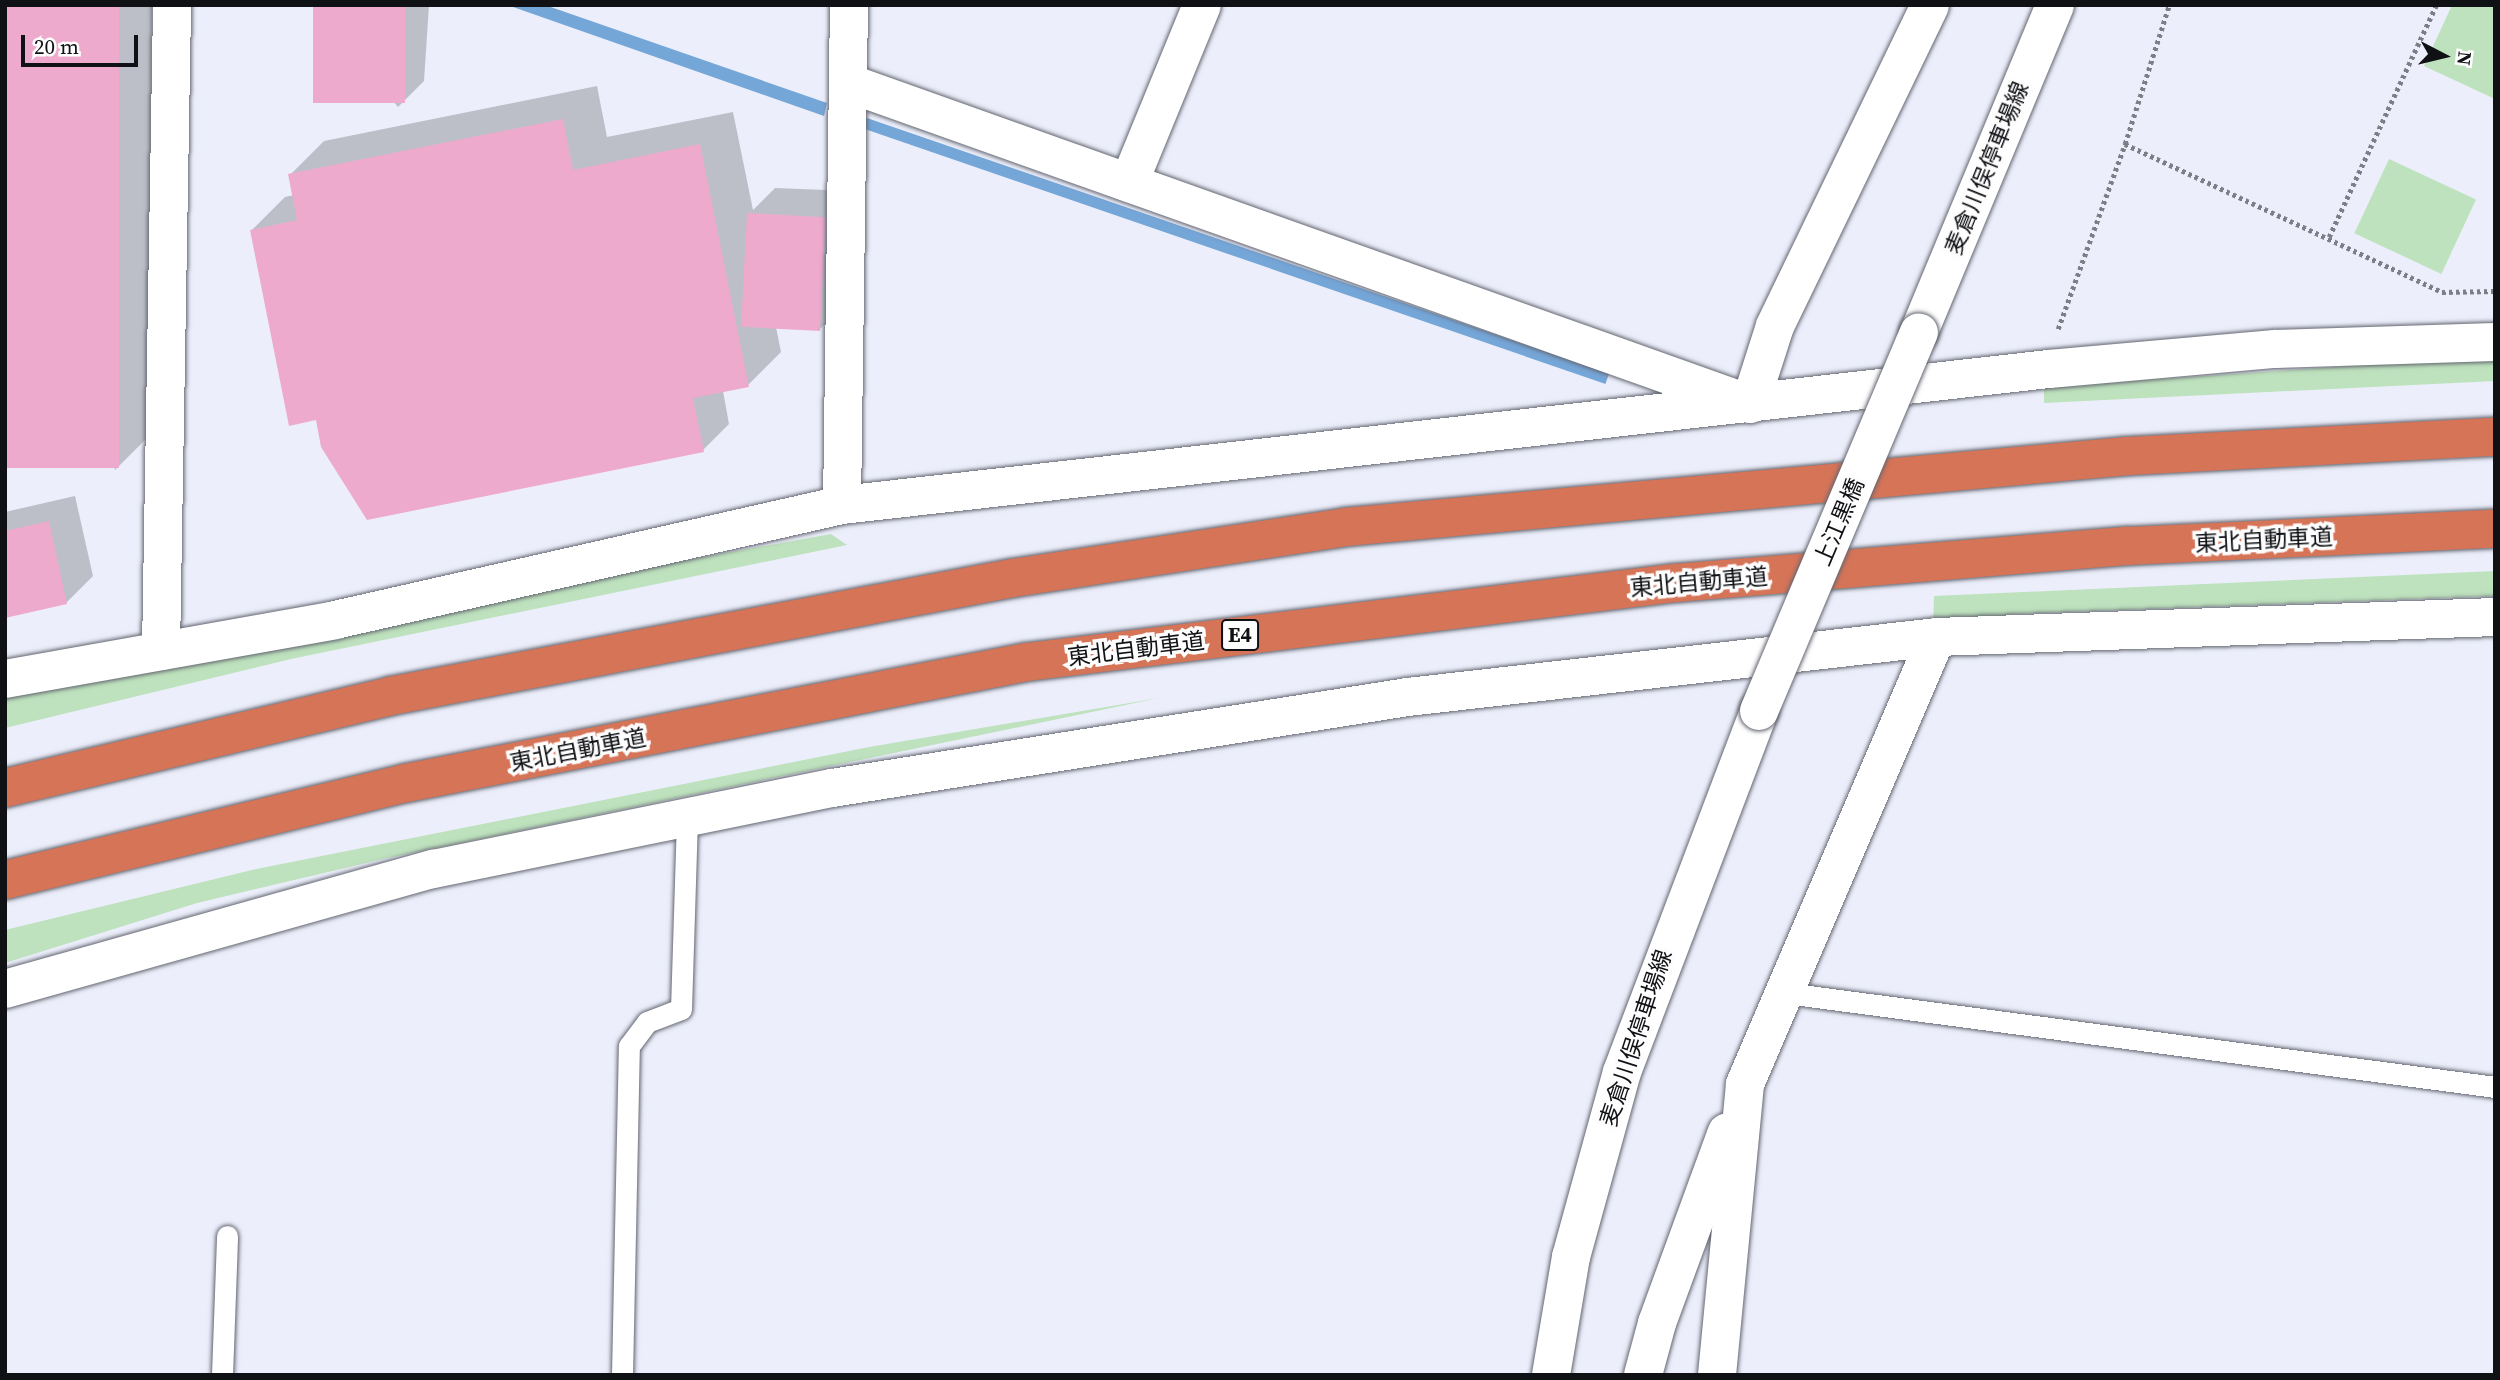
<!DOCTYPE html>
<html>
<head>
<meta charset="utf-8">
<style>
  body { margin:0 }
  #map { position:relative; width:2500px; height:1380px; overflow:hidden; background:#eceffb; font-family:"Source Serif 4","Noto Sans JP",serif }
  div>[style] { position:absolute }
  .green>* { inset:0; background:#bee2bd; transform-origin:0 0 }
  .water>* { inset:0; background:#75a6d8; transform-origin:0 0 }
  .shadow>* { inset:0; background:#0003 }
  .building>* { inset:0; background:#edaacc; transform-origin:0 0 }
  .path>* { height:4.5px; margin-top:-2.25px; transform-origin:0; background:repeating-linear-gradient(90deg,#7d7f87 0 3.5px,transparent 0 7px) }
  .roads { filter:drop-shadow(0 0 2px #636670) drop-shadow(0 0 2px #636670) }
  .lane>* { height:21px; margin:-10.5px; padding:0 10.5px; transform-origin:10.5px; border-radius:10.5px; background:#fff }
  .street>* { height:38px; margin:-19px; padding:0 19px; transform-origin:19px; border-radius:19px; background:#fff }
  .secondary>* { height:38px; margin:-19px; padding:0 19px; transform-origin:19px; border-radius:19px; background:#fff }
  .highway>* { height:38px; margin:-19px; padding:0 19px; transform-origin:19px; border-radius:19px; background:#d67458 }
  .bridges { filter:drop-shadow(0 0 2px #636670) drop-shadow(0 0 2px #636670) }
  .secondary-bridge>* { height:38px; margin:-19px; padding:0 19px; transform-origin:19px; border-radius:19px; background:#fff }
  span { translate:-50% -50%; white-space:nowrap; text-align:center; line-height:1.15; -webkit-text-stroke:7px #fdfdfd; paint-order:stroke }
  .shield-label span { padding:2px 5px; background:#fdfdfd; border:2px solid; border-radius:5px; -webkit-text-stroke-width:0 }
  .shield-label { font-size:21px; color:#101115; font-weight:700 }
  .street-label { font-size:23px; color:#101115 }
  .frame { position:absolute; inset:0; border:7px solid #101115; pointer-events:none }
  .north { position:absolute; left:2409px; top:21px; width:70px; height:70px; -webkit-text-stroke:5px #fdfdfd; paint-order:stroke; rotate:97deg; font-size:19px; font-weight:700; line-height:28px; text-align:center; color:#101115 }
  .north::after { content:''; display:block; margin:auto; width:24px; height:32px; background:#101115; clip-path:polygon(50% 0,100% 100%,50% 72%,0 100%) }
  .scale { position:absolute; left:21px; top:35px; width:117px; height:32px; box-sizing:border-box; border:4px solid #101115; border-top:0; padding-left:9px; font-size:21px; line-height:24px; white-space:nowrap; color:#101115; -webkit-text-stroke:5px #fdfdfd; paint-order:stroke }
</style>
</head>
<body>
<div id="map">
  <div class="green">
    <i style="clip-path:polygon(2452px 5px,2495px 5px,2495px 99px,2424px 66px)"></i>
    <i style="left:2389px;top:159px;width:96px;height:82px;rotate:25deg"></i>
    <i style="clip-path:polygon(2495px 356px,2495px 381px,2044px 403px,2044px 387px)"></i>
    <i style="clip-path:polygon(831px 534px,847px 545px,291px 659px,5px 728px,5px 691px,447px 603px)"></i>
    <i style="clip-path:polygon(2495px 571px,2495px 596px,2015px 614px,1933px 627px,1934px 596px)"></i>
    <i style="clip-path:polygon(1159px 698px,383px 859px,197px 903px,5px 963px,5px 930px,252px 870px,869px 747px)"></i>
  </div>
  <div class="water">
    <i style="clip-path:polygon(507px 5px,545px 5px,827px 103px,824px 116px)"></i>
    <i style="left:864px;top:117px;width:788px;height:11px;rotate:19deg"></i>
  </div>
  <div class="shadow">
    <i style="clip-path:polygon(5px 5px,152px 5px,149px 436px,115px 470px)"></i>
    <i style="clip-path:polygon(314px 5px,429px 5px,424px 81px,398px 107px)"></i>
    <i style="clip-path:polygon(597px 86px,607px 137px,733px 112px,753px 210px,775px 188px,852px 191px,846px 303px,820px 329px,776px 327px,781px 352px,748px 385px,723px 391px,729px 424px,703px 450px,317px 418px,252px 230px,285px 197px,294px 195px,290px 175px,324px 141px)"></i>
    <i style="clip-path:polygon(75px 496px,93px 576px,67px 602px,5px 616px,5px 512px)"></i>
  </div>
  <div class="building">
    <i style="left:5px;top:5px;width:114px;height:463px"></i>
    <i style="left:313px;top:5px;width:92px;height:98px"></i>
    <i style="clip-path:polygon(563px 119px,573px 170px,700px 144px,749px 387px,693px 398px,704px 452px,367px 520px,321px 447px,316px 420px,289px 426px,250px 230px,297px 220px,288px 174px)"></i>
    <i style="left:747px;top:213px;width:79px;height:114px;rotate:3deg"></i>
    <i style="clip-path:polygon(49px 521px,67px 604px,5px 618px,5px 531px)"></i>
  </div>
  <div class="path">
    <i style="left:2125px;top:144px;width:350px;rotate:25deg"></i>
    <i style="left:2442px;top:292px;width:53px;rotate:-1.1deg"></i>
    <i style="left:2329px;top:237px;width:255px;rotate:-65.2deg"></i>
    <i style="left:2058px;top:329px;width:197px;rotate:-70.1deg"></i>
    <i style="left:2125px;top:144px;width:146px;rotate:-72.4deg"></i>
  </div>
  <div class="roads">
    <div class="lane">
      <i style="left:1786px;top:993px;width:715px;rotate:7.55deg"></i>
      <i style="left:222px;top:1375px;width:139px;rotate:-87.9deg"></i>
      <i style="left:622px;top:1375px;width:329px;rotate:-88.8deg"></i>
      <i style="left:629px;top:1046px;width:30px;rotate:-53deg"></i>
      <i style="left:647px;top:1022px;width:36px;rotate:-21deg"></i>
      <i style="left:681px;top:1009px;width:192px;rotate:-88.2deg"></i>
    </div>
    <div class="street">
      <i style="left:848px;top:83px;width:957px;rotate:19.59deg"></i>
      <i style="left:1750px;top:404px;width:82px;rotate:-72.2deg"></i>
      <i style="left:1775px;top:326px;width:356px;rotate:-64.2deg"></i>
      <i style="left:1129px;top:183px;width:192px;rotate:-67.7deg"></i>
      <i style="left:842px;top:505px;width:500px;rotate:-89.2deg"></i>
      <i style="left:161px;top:651px;width:646px;rotate:-89.02deg"></i>
      <i style="left:5px;top:679px;width:335px;rotate:-10.1deg"></i>
      <i style="left:335px;top:620px;width:520px;rotate:-12.78deg"></i>
      <i style="left:842px;top:505px;width:1215px;rotate:-6.43deg"></i>
      <i style="left:2049px;top:369px;width:227px;rotate:-5.1deg"></i>
      <i style="left:2275px;top:349px;width:220px;rotate:-1.8deg"></i>
      <i style="left:5px;top:989px;width:445px;rotate:-15.7deg"></i>
      <i style="left:433px;top:869px;width:407px;rotate:-11.5deg"></i>
      <i style="left:832px;top:788px;width:583px;rotate:-8.98deg"></i>
      <i style="left:1408px;top:697px;width:532px;rotate:-6.47deg"></i>
      <i style="left:1937px;top:637px;width:558px;rotate:-2.05deg"></i>
      <i style="left:1643px;top:1375px;width:54px;rotate:-74.9deg"></i>
      <i style="left:1657px;top:1323px;width:203px;rotate:-69.9deg"></i>
      <i style="left:1717px;top:1375px;width:292px;rotate:-84.5deg"></i>
      <i style="left:1745px;top:1084px;width:486px;rotate:-66.8deg"></i>
    </div>
    <div class="secondary">
      <i style="left:1919px;top:332px;width:354px;rotate:-67.4deg"></i>
      <i style="left:1551px;top:1375px;width:120px;rotate:-80.4deg"></i>
      <i style="left:1571px;top:1257px;width:192px;rotate:-74.6deg"></i>
      <i style="left:1622px;top:1072px;width:386px;rotate:-69.2deg"></i>
    </div>
    <div class="highway">
      <i style="left:5px;top:788px;width:396px;rotate:-13.4deg"></i>
      <i style="left:390px;top:696px;width:634px;rotate:-10.73deg"></i>
      <i style="left:1013px;top:578px;width:336px;rotate:-8.7deg"></i>
      <i style="left:1345px;top:527px;width:786px;rotate:-5.18deg"></i>
      <i style="left:2128px;top:456px;width:367px;rotate:-3deg"></i>
      <i style="left:5px;top:880px;width:413px;rotate:-13.6deg"></i>
      <i style="left:406px;top:783px;width:633px;rotate:-11.03deg"></i>
      <i style="left:1027px;top:662px;width:653px;rotate:-6.95deg"></i>
      <i style="left:1675px;top:583px;width:455px;rotate:-4.7deg"></i>
      <i style="left:2128px;top:546px;width:367px;rotate:-2.7deg"></i>
    </div>
  </div>
  <div class="bridges">
    <div class="secondary-bridge">
      <i style="left:1759px;top:711px;width:411px;rotate:-67.1deg"></i>
    </div>
  </div>
  <div class="shield-label">
    <span style="left:1240px;top:635px">E4</span>
  </div>
  <div class="street-label">
    <span style="left:1987px;top:168px;rotate:-68deg">麦倉川俣停車場線</span>
    <span style="left:1839px;top:522px;rotate:-67deg">上江黒橋</span>
    <span style="left:2264px;top:540px;rotate:-3deg">東北自動車道</span>
    <span style="left:1699px;top:582px;rotate:-5deg">東北自動車道</span>
    <span style="left:1136px;top:649px;rotate:-7deg">東北自動車道</span>
    <span style="left:578px;top:750px;rotate:-11deg">東北自動車道</span>
    <span style="left:1636px;top:1038px;rotate:-72deg">麦倉川俣停車場線</span>
  </div>
  <div class="frame"></div>
  <div class="north">N</div>
  <div class="scale">20 m</div>
</div>
</body>
</html>
